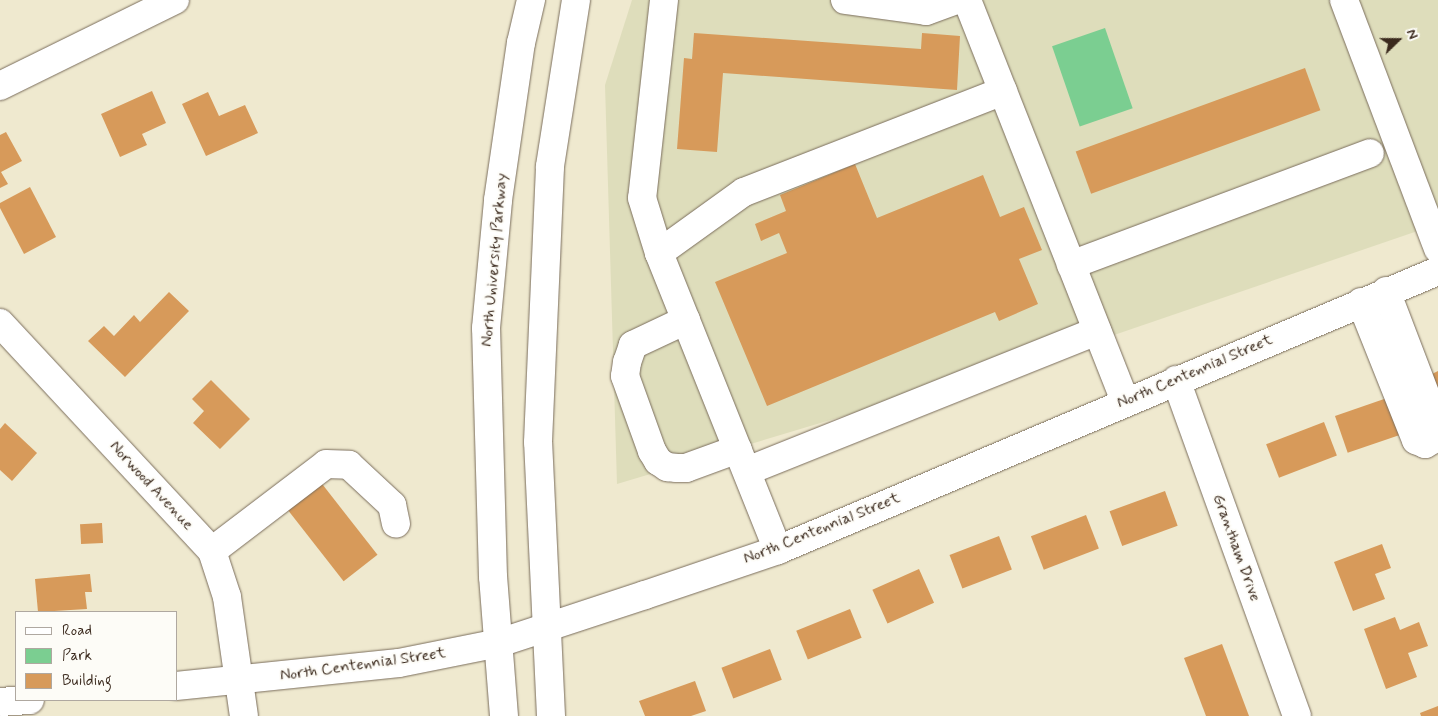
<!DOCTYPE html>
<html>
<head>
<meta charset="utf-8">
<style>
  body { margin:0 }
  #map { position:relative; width:1438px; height:716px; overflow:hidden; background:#efe9cf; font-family:Mynerve,sans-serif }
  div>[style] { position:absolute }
  .built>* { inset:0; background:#deddbb }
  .green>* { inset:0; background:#7bce91; transform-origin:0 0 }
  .building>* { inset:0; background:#d79a5a; transform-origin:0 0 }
  .roads { filter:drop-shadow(0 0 1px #7a6d5c) drop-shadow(0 0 1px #7a6d5c) }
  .minor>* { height:28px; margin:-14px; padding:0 14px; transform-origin:14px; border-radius:14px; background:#fff }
  .major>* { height:28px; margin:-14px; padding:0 14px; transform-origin:14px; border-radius:14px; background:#fff }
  span { translate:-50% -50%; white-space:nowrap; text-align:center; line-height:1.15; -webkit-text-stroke:4px #fdfcf7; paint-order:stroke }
  .street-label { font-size:16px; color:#3b2a1e }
  .legend { position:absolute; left:15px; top:611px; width:162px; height:90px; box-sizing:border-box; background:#fdfcf7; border:1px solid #afa8a0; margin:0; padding:6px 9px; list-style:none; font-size:15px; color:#3b2a1e }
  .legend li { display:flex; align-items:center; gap:10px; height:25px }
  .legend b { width:25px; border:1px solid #afa8a0 }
  .north { position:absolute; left:1373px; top:15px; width:50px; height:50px; -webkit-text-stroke:4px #fdfcf7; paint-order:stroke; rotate:68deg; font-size:14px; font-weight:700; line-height:20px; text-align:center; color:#3b2a1e }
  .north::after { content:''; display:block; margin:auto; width:18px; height:22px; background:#3b2a1e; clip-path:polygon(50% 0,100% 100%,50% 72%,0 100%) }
</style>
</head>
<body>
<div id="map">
  <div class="built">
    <i style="clip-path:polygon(632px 0,1438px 0,1438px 224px,1117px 334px,617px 484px,605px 85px)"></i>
  </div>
  <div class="green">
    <i style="left:1105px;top:28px;width:85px;height:56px;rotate:71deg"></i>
  </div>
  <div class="building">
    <i style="clip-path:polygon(694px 33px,921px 49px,922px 33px,960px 36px,957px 90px,723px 73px,717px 152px,677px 149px,684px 58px,692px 59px)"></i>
    <i style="left:1305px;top:68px;width:45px;height:244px;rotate:70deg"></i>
    <i style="clip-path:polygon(152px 91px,166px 123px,142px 134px,147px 145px,120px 157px,101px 114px)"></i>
    <i style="clip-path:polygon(208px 92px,219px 116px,245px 105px,258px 133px,206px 156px,182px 104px)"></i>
    <i style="clip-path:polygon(6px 132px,22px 161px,1px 172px,8px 184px,0 188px,0 135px)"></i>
    <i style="clip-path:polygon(855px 164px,877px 218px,983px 175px,1000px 217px,1024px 207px,1042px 250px,1019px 259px,1038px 304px,999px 321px,995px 312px,767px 406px,715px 282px,787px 253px,779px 233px,761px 241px,755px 224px,786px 211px,780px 195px)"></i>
    <i style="clip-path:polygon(30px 187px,56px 237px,24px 254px,0 208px,0 203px)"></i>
    <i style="clip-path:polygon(169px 292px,189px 311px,125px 377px,88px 341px,104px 326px,114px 336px,134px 315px,140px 322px)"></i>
    <i style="clip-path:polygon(1438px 371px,1438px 395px,1430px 375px)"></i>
    <i style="clip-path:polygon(211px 380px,250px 419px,220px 449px,193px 423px,204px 411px,192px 399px)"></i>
    <i style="left:1387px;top:398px;width:39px;height:55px;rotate:71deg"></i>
    <i style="left:1324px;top:422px;width:36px;height:62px;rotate:69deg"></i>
    <i style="clip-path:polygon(5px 423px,37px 453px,12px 481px,0 470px,0 429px)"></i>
    <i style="left:319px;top:480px;width:95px;height:43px;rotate:52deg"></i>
    <i style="left:1165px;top:491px;width:37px;height:59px;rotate:70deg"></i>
    <i style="left:1086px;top:515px;width:36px;height:59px;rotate:69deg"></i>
    <i style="left:102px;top:523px;width:20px;height:22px;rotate:87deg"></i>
    <i style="left:999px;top:536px;width:36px;height:53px;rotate:69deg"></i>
    <i style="clip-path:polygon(1382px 544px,1391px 568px,1375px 574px,1385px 599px,1353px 611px,1334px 562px)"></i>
    <i style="left:919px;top:569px;width:37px;height:51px;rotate:66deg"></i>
    <i style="clip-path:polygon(90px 574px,92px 592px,85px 592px,87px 609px,38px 612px,35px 579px)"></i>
    <i style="left:850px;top:609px;width:31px;height:58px;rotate:68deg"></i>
    <i style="clip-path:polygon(1395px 617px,1400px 630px,1419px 622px,1428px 646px,1408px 653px,1417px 677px,1386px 689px,1364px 629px)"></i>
    <i style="clip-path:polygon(1222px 644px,1249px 716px,1206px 716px,1184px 658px)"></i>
    <i style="left:770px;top:649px;width:33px;height:52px;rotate:69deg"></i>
    <i style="clip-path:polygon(695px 681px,706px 711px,691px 716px,645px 716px,639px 701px)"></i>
    <i style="clip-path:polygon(1438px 706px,1438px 716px,1421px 716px,1420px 713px)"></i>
  </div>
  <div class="roads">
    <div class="minor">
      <i style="left:664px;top:0;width:199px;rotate:96.3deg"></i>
      <i style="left:642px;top:198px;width:58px;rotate:72.8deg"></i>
      <i style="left:659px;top:253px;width:320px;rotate:68.2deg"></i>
      <i style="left:845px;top:0;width:82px;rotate:7.7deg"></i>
      <i style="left:926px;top:11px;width:32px;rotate:-20deg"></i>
      <i style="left:967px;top:0;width:432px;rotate:68.5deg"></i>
      <i style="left:1344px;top:0;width:266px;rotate:69.3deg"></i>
      <i style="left:0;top:86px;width:195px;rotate:-26.2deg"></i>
      <i style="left:659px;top:253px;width:105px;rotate:-35.7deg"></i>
      <i style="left:744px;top:192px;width:278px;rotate:-21.3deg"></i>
      <i style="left:1071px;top:265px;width:319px;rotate:-20.5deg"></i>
      <i style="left:1386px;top:291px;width:146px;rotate:69.1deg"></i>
      <i style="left:1361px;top:302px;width:149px;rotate:68.3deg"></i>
      <i style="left:1416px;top:440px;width:10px;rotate:24deg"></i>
      <i style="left:1425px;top:444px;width:13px;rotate:-29deg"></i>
      <i style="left:1436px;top:438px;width:5px;rotate:-68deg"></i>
      <i style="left:686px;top:320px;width:59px;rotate:154.7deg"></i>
      <i style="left:633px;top:345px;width:18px;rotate:109deg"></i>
      <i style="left:627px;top:362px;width:14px;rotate:98deg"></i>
      <i style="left:625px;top:376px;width:80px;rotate:70.2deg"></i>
      <i style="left:652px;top:451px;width:12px;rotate:59deg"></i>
      <i style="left:658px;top:461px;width:11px;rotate:34deg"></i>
      <i style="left:667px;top:467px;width:10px;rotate:6deg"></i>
      <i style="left:677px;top:468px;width:9px"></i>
      <i style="left:686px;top:468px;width:55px;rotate:-20.1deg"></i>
      <i style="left:0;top:323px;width:311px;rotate:47.1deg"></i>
      <i style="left:212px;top:551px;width:48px;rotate:71.9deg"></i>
      <i style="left:227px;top:597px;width:120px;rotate:81.9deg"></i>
      <i style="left:1176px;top:380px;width:357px;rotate:70.2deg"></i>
      <i style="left:747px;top:471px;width:377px;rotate:-21.8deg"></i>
      <i style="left:212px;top:551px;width:143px;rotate:-37.3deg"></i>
      <i style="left:326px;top:464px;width:23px;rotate:2deg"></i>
      <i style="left:349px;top:465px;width:59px;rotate:42.9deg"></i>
      <i style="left:392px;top:505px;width:19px;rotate:78deg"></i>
    </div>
    <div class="major">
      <i style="left:176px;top:686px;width:224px;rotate:-5.9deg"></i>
      <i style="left:399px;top:663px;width:102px;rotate:-11.3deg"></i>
      <i style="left:499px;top:643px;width:154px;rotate:-18.2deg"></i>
      <i style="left:645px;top:595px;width:140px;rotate:-18.7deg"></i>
      <i style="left:778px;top:550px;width:717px;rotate:-22.92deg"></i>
      <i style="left:0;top:702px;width:30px;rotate:-4deg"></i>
      <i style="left:504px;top:716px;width:139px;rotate:-94.5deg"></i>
      <i style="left:493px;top:577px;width:249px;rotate:-91.6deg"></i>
      <i style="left:486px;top:328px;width:129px;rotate:-84.6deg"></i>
      <i style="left:498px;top:200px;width:159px;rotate:-81.7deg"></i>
      <i style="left:521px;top:43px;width:44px;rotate:-76.9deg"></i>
      <i style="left:551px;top:716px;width:274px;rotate:-92.7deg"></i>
      <i style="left:538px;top:442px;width:276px;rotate:-87.5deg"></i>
      <i style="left:550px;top:166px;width:168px;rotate:-81.1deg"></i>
    </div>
  </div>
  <div class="street-label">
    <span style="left:495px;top:260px;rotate:-85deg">North University Parkway</span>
    <span style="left:1195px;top:372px;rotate:-23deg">North Centennial Street</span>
    <span style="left:151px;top:486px;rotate:47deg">Norwood Avenue</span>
    <span style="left:822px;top:529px;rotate:-22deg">North Centennial Street</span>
    <span style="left:1236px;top:548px;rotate:70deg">Grantham Drive</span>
    <span style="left:363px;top:665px;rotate:-8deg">North Centennial Street</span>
  </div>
  <ul class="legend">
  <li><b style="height:6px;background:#fff"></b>Road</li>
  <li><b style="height:14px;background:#7bce91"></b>Park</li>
  <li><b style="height:14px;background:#d79a5a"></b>Building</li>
  </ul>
  <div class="north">N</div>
</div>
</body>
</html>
